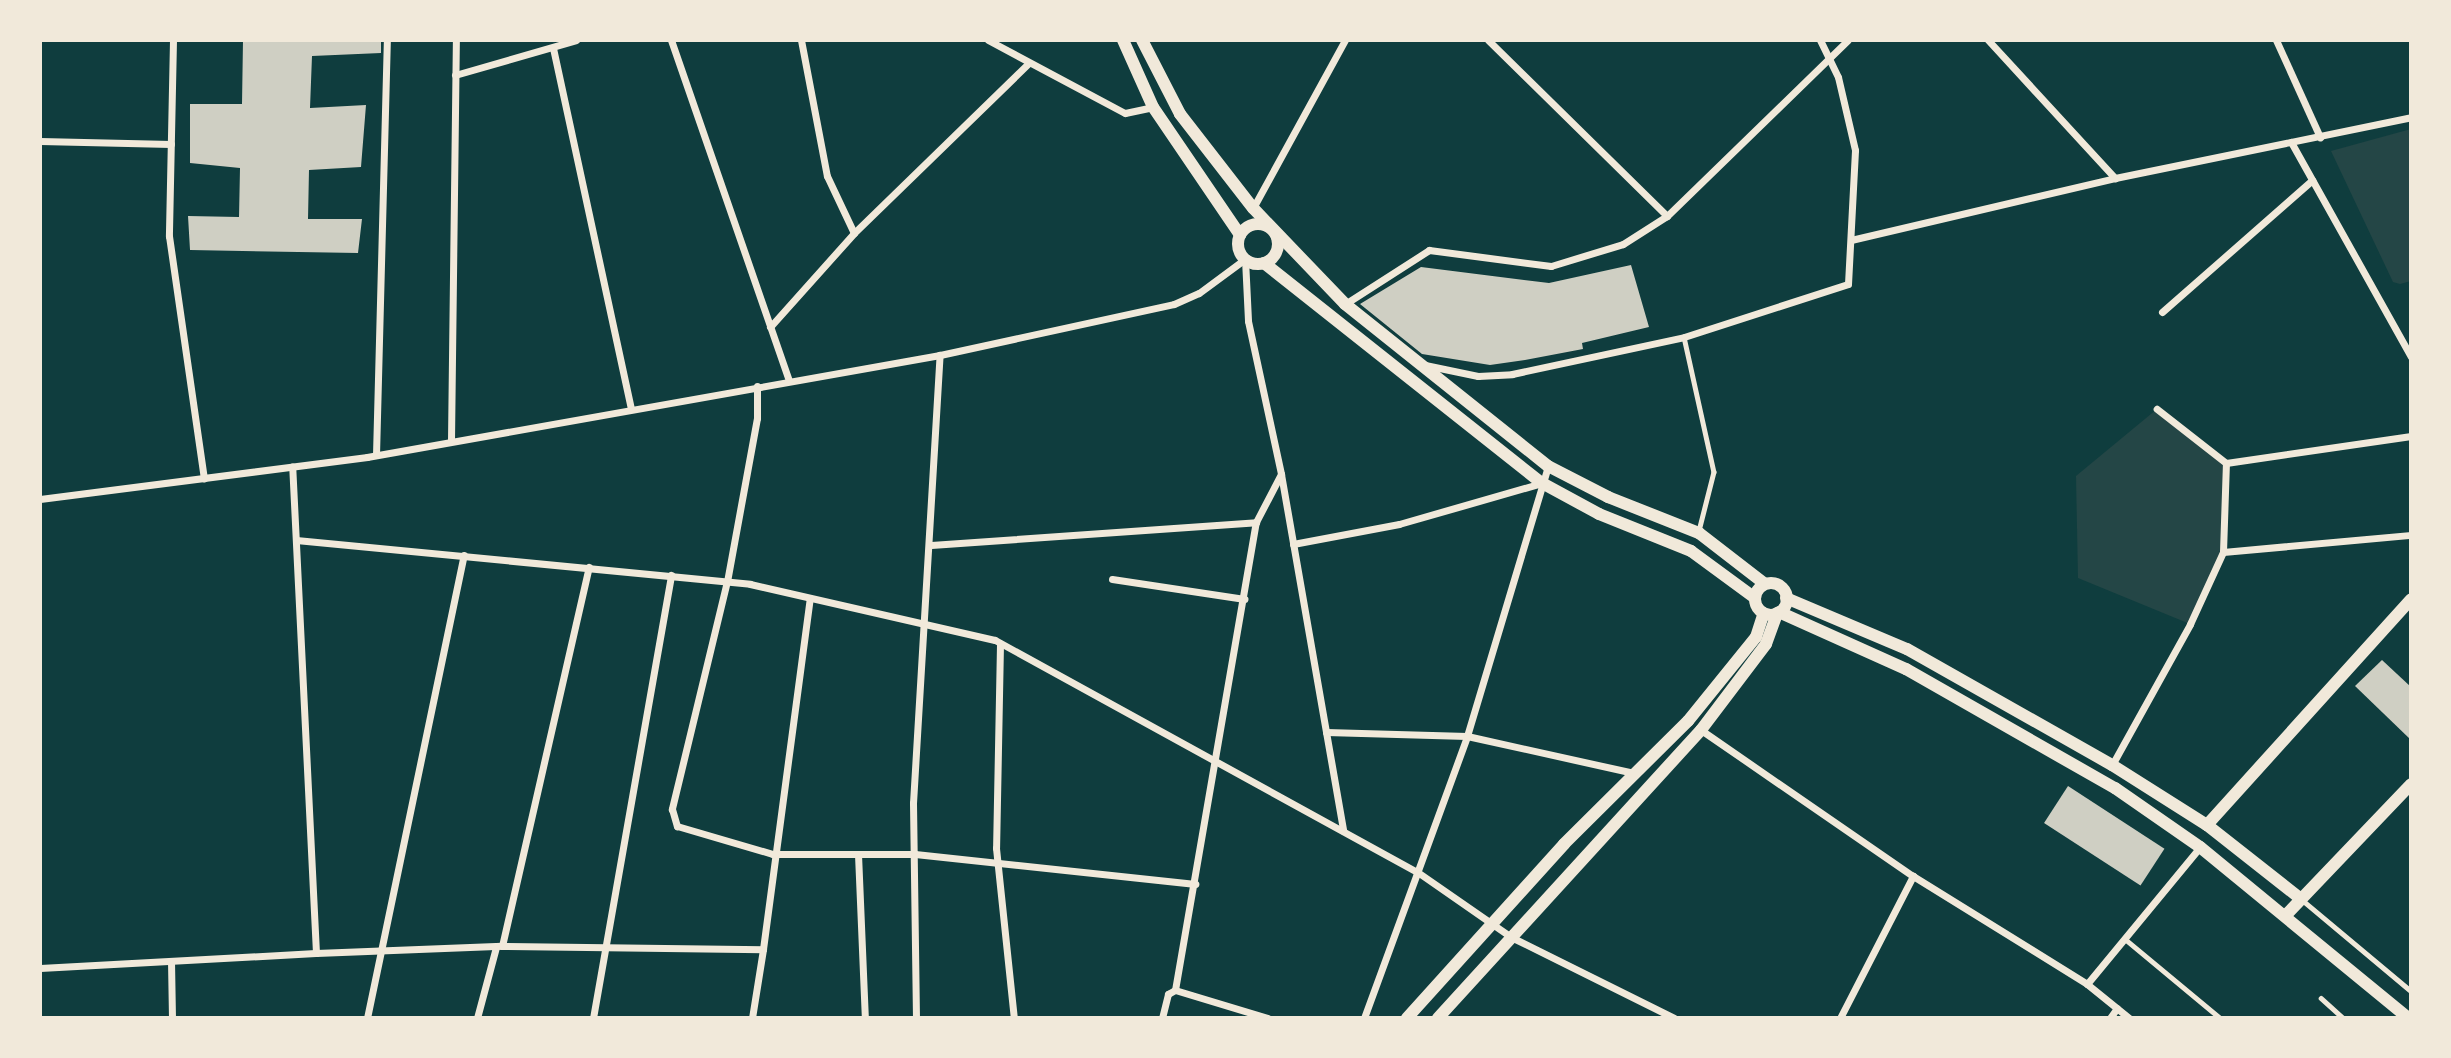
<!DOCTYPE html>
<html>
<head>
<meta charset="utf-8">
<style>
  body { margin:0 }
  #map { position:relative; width:2451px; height:1058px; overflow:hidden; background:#0f3d3e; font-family:"Varela Round",sans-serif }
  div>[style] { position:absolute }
  .green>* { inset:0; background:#244646 }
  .building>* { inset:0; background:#cfcfc3; transform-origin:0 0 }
  .service>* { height:4.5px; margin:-2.25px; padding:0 2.25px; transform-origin:2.25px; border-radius:2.25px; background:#f1e9da }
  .minor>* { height:7px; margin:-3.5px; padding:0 3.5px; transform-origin:3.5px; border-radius:3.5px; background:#f1e9da }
  .primary>* { height:12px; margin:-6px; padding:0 6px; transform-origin:6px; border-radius:6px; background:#f1e9da }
  .primary>.ring { margin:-6px; padding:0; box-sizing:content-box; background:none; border:12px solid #f1e9da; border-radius:50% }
  span { translate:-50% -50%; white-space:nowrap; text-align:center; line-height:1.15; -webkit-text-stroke:5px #f1e9da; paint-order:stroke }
  .frame { position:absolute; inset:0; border:42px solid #f1e9da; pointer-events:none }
</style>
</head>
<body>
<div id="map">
  <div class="green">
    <i style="clip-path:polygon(2411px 129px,2411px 281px,2400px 284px,2393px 282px,2331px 151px)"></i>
    <i style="clip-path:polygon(2157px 409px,2226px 463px,2223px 552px,2190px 624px,2078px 578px,2076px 476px)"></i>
  </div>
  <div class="building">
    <i style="clip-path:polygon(243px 40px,381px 40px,381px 53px,312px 56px,310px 108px,366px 105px,361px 167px,309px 170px,308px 219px,362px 219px,358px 253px,190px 250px,188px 216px,239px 217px,240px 168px,190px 163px,190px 104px,242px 104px)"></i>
    <i style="clip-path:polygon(1631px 265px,1649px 327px,1582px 343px,1583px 349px,1525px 360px,1490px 365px,1422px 354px,1360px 304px,1421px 267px,1549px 283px)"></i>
    <i style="clip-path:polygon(2382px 660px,2411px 687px,2411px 740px,2355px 686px)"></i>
    <i style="left:2068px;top:786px;width:115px;height:44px;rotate:33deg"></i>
  </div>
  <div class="service">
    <i style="left:1684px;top:337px;width:138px;rotate:77.5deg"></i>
    <i style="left:1714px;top:472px;width:61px;rotate:104.3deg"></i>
    <i style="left:2301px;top:899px;width:143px;rotate:39.9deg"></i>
    <i style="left:2125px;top:939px;width:124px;rotate:39.7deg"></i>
    <i style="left:2321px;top:998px;width:30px;rotate:42deg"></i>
  </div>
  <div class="minor">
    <i style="left:173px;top:40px;width:196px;rotate:91.2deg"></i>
    <i style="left:169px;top:236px;width:245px;rotate:81.8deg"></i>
    <i style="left:671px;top:40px;width:360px;rotate:70.9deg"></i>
    <i style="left:801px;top:40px;width:138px;rotate:79.2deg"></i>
    <i style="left:827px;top:176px;width:63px;rotate:64.7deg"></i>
    <i style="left:988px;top:40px;width:155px;rotate:28.1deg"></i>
    <i style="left:1125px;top:113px;width:29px;rotate:-12deg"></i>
    <i style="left:1488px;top:40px;width:251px;rotate:44.5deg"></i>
    <i style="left:1988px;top:40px;width:188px;rotate:47.4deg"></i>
    <i style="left:2276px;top:40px;width:107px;rotate:65.6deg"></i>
    <i style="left:553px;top:48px;width:368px;rotate:77.8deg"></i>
    <i style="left:455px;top:75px;width:126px;rotate:-16.1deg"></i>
    <i style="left:40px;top:141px;width:131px;rotate:1.3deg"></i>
    <i style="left:2291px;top:142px;width:246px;rotate:60.8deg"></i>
    <i style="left:1253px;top:208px;width:192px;rotate:-61.3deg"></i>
    <i style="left:1851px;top:240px;width:271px;rotate:-13.2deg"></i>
    <i style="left:2115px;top:178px;width:302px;rotate:-11.6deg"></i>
    <i style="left:1245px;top:259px;width:62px;rotate:87.2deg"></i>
    <i style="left:1248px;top:321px;width:157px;rotate:77.8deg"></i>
    <i style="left:1281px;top:474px;width:362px;rotate:80.1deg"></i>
    <i style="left:1345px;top:304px;width:100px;rotate:-32.7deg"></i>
    <i style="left:1429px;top:250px;width:123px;rotate:7.5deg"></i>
    <i style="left:1551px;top:266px;width:75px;rotate:-17deg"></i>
    <i style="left:1623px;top:244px;width:52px;rotate:-32.5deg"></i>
    <i style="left:1667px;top:216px;width:252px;rotate:-44.2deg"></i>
    <i style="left:2162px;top:312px;width:200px;rotate:-41.3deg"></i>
    <i style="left:770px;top:327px;width:126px;rotate:-48.2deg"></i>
    <i style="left:854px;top:233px;width:243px;rotate:-44.2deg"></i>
    <i style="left:1425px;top:365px;width:54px;rotate:11.7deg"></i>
    <i style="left:1478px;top:376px;width:34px;rotate:-3deg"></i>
    <i style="left:1512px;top:374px;width:176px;rotate:-12.1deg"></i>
    <i style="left:1684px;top:337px;width:172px;rotate:-17.9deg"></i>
    <i style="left:1848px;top:284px;width:134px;rotate:-87deg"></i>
    <i style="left:1855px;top:150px;width:75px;rotate:-103.1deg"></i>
    <i style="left:1838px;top:77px;width:41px;rotate:-115.9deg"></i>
    <i style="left:757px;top:386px;width:32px;rotate:90deg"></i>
    <i style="left:757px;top:418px;width:166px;rotate:100.4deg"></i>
    <i style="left:727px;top:581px;width:235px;rotate:103.6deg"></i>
    <i style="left:672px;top:809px;width:18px;rotate:74deg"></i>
    <i style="left:677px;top:826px;width:100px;rotate:16.3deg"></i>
    <i style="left:773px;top:854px;width:142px"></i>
    <i style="left:915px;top:854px;width:282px;rotate:6.1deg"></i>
    <i style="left:451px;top:440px;width:400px;rotate:-89.3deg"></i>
    <i style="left:376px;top:455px;width:415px;rotate:-88.5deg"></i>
    <i style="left:2226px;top:463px;width:187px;rotate:-8.3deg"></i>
    <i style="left:40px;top:499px;width:330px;rotate:-7.3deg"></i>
    <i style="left:367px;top:457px;width:582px;rotate:-10.09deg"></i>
    <i style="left:940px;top:355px;width:239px;rotate:-12.3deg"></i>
    <i style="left:1174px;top:304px;width:27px;rotate:-24deg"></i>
    <i style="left:1199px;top:293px;width:57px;rotate:-36.5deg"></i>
    <i style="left:296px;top:540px;width:456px;rotate:5.5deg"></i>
    <i style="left:750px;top:584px;width:251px;rotate:12.9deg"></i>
    <i style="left:995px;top:640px;width:480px;rotate:28.8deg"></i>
    <i style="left:1416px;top:871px;width:116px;rotate:34.8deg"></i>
    <i style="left:1511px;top:937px;width:182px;rotate:26.4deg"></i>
    <i style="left:1293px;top:544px;width:108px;rotate:-10.7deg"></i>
    <i style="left:1399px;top:524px;width:149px;rotate:-16deg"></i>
    <i style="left:931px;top:545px;width:326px;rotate:-4deg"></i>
    <i style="left:2223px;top:552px;width:189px;rotate:-5.2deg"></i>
    <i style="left:1112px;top:579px;width:134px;rotate:8.6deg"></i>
    <i style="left:1000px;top:644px;width:204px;rotate:91.1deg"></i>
    <i style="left:996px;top:848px;width:171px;rotate:84deg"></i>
    <i style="left:1701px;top:730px;width:257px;rotate:34.6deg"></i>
    <i style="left:1913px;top:876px;width:205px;rotate:31.8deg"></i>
    <i style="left:2087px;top:984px;width:54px;rotate:39deg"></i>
    <i style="left:1326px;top:732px;width:141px;rotate:1.6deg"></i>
    <i style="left:1467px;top:736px;width:171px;rotate:12.5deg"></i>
    <i style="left:2112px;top:765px;width:161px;rotate:-61deg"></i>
    <i style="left:2190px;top:624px;width:79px;rotate:-65.4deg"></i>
    <i style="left:2223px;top:552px;width:89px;rotate:-88.1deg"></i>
    <i style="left:2226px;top:463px;width:88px;rotate:-142deg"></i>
    <i style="left:858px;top:854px;width:164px;rotate:87.6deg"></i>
    <i style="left:502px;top:946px;width:389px;rotate:-77.1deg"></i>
    <i style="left:316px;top:953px;width:186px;rotate:-2.2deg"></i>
    <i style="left:502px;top:946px;width:261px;rotate:0.7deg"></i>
    <i style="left:763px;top:949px;width:354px;rotate:-82.4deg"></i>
    <i style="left:171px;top:961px;width:57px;rotate:89deg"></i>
    <i style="left:40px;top:968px;width:276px;rotate:-3.1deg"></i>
    <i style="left:316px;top:953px;width:487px;rotate:-92.8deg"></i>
    <i style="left:2087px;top:984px;width:178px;rotate:-50.5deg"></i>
    <i style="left:1175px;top:990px;width:475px;rotate:-80.2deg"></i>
    <i style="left:1256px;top:522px;width:54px;rotate:-62.5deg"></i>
    <i style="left:367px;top:1018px;width:473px;rotate:-78.2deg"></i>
    <i style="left:477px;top:1018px;width:73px;rotate:-75deg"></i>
    <i style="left:593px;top:1018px;width:450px;rotate:-80deg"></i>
    <i style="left:752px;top:1018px;width:70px;rotate:-80.9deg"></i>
    <i style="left:916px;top:1018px;width:215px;rotate:-90.8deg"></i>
    <i style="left:913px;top:803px;width:449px;rotate:-86.6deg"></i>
    <i style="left:1162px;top:1018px;width:25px;rotate:-76deg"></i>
    <i style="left:1168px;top:994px;width:8px;rotate:-30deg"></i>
    <i style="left:1175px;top:990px;width:97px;rotate:16.8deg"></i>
    <i style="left:1364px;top:1018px;width:300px;rotate:-69.9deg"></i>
    <i style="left:1467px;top:736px;width:282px;rotate:-73.3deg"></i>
    <i style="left:1840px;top:1018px;width:160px;rotate:-62.8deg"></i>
    <i style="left:2110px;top:1018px;width:12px;rotate:-55deg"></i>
  </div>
  <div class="primary">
    <i style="left:1123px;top:40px;width:73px;rotate:65.9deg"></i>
    <i style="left:1153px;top:107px;width:155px;rotate:55.8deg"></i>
    <i style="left:1142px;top:40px;width:83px;rotate:62.8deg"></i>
    <i style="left:1180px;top:114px;width:119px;rotate:52.2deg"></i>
    <i style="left:1253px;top:208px;width:133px;rotate:46.2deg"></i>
    <i style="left:1345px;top:304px;width:260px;rotate:38.6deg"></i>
    <i style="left:1548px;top:466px;width:68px;rotate:27.3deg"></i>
    <i style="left:1608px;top:497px;width:98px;rotate:21.6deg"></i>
    <i style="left:1699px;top:533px;width:83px;rotate:37.7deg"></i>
    <i class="ring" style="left:1238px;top:224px;width:28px;height:28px"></i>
    <i style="left:1264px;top:263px;width:355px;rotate:38.4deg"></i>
    <i style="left:1542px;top:483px;width:65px;rotate:28.5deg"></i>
    <i style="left:1599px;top:514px;width:99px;rotate:21.9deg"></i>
    <i style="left:1691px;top:551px;width:79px;rotate:36.3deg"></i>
    <i class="ring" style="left:1755px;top:583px;width:20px;height:20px"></i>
    <i style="left:1786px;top:598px;width:131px;rotate:22.9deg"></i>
    <i style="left:1907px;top:649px;width:236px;rotate:29.5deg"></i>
    <i style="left:2112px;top:765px;width:112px;rotate:32.3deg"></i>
    <i style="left:2207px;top:825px;width:120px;rotate:38.2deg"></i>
    <i style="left:1779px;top:612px;width:139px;rotate:24.2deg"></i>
    <i style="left:1906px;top:669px;width:241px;rotate:29.7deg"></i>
    <i style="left:2115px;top:788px;width:103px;rotate:34.8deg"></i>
    <i style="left:2200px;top:847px;width:269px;rotate:39.4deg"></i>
    <i style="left:2207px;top:825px;width:304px;rotate:-47.9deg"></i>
    <i style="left:2286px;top:915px;width:181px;rotate:-46.3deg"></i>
    <i style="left:1407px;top:1018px;width:234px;rotate:-47.9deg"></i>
    <i style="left:1564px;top:844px;width:175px;rotate:-44.8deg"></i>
    <i style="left:1688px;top:721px;width:108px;rotate:-51deg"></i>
    <i style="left:1756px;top:637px;width:25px;rotate:-72deg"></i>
    <i style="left:1438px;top:1018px;width:390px;rotate:-47.6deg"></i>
    <i style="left:1701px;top:730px;width:108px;rotate:-52.9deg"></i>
    <i style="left:1766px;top:644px;width:33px;rotate:-70deg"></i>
  </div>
  <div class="frame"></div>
</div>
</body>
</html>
